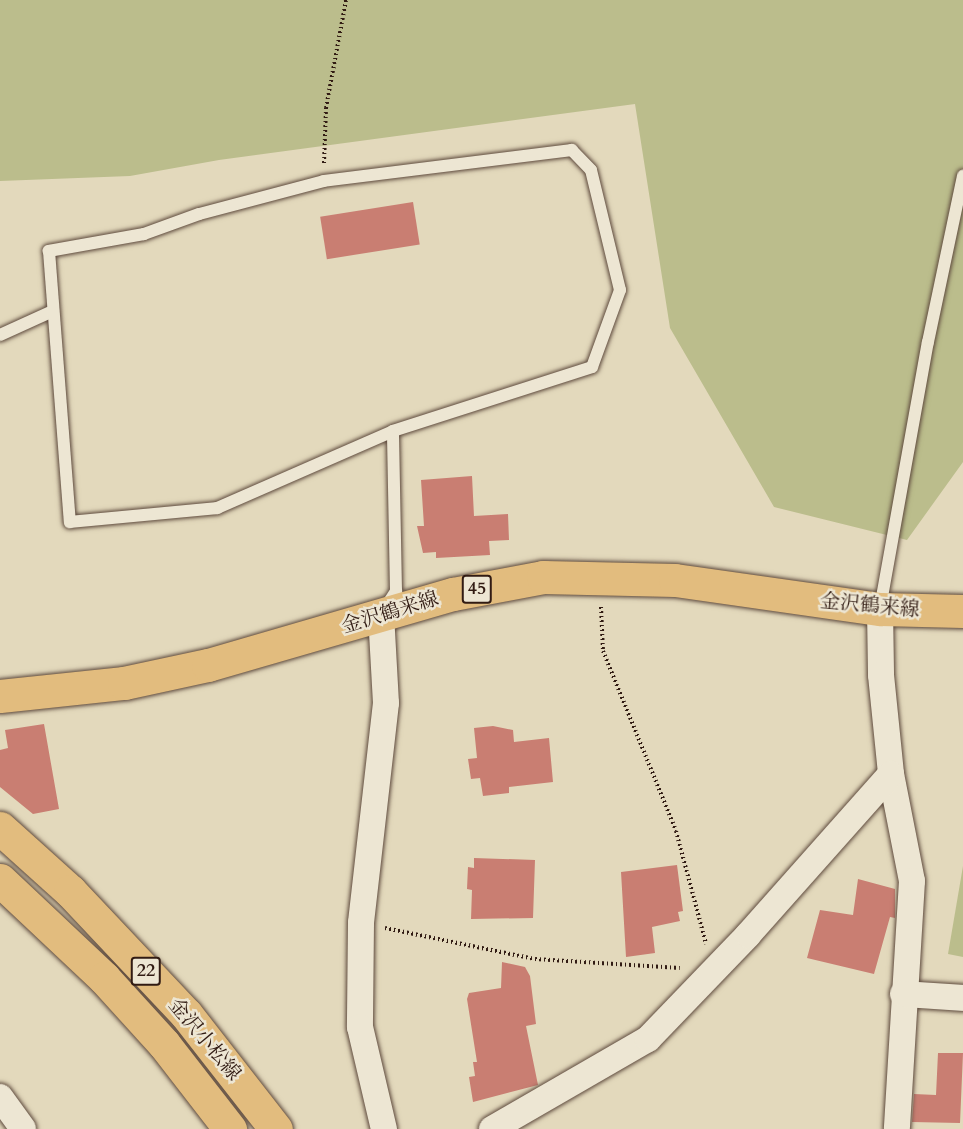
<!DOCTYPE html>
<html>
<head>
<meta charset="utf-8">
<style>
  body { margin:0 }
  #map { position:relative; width:963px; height:1129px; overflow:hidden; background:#e3d9bc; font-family:Cardo,"Noto Serif JP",serif }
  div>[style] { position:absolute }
  .green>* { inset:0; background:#bbbd8c }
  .building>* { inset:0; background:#c97e72; transform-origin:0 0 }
  .path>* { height:4px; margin-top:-2px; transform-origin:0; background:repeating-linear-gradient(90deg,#311b13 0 1.5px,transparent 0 4.5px) }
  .roads { filter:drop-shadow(0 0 2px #5e4a3d) drop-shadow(0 0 2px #5e4a3d) }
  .service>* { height:12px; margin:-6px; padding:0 6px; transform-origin:6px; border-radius:6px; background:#ede6d3 }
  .minor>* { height:26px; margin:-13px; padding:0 13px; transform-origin:13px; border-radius:13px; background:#ede6d3 }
  .primary>* { height:33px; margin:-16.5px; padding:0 16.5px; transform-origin:16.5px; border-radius:16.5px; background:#e2bc7e }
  span { translate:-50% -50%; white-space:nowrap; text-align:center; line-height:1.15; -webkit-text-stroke:5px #ede6d3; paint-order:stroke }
  .shield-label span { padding:2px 4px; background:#ede6d3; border:2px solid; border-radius:4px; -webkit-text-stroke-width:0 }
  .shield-label { font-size:18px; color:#311b13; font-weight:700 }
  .street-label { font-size:20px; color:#311b13 }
</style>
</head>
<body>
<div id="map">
  <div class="green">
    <i style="clip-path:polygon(0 0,963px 0,963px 462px,907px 540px,774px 507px,670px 328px,635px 104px,219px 160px,130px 176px,0 181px)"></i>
    <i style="clip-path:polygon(963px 866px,963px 957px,948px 954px)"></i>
  </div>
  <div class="building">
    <i style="left:413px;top:202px;width:43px;height:94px;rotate:81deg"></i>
    <i style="clip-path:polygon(472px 476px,474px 516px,508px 514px,509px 540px,489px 541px,490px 555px,436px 558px,436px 552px,423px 553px,417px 526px,424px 526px,421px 480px)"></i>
    <i style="clip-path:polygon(44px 724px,59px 809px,33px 814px,0 787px,0 750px,8px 748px,5px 730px)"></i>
    <i style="clip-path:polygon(493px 726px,513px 730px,514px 742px,549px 738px,553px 782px,509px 787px,509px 793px,483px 796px,480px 778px,471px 779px,468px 759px,477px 758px,474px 728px)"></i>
    <i style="clip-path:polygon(474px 858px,535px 860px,533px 918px,471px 919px,472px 890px,467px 889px,468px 867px,474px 868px)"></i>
    <i style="clip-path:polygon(677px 865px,683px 911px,678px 912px,680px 921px,652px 927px,655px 953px,626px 957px,621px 872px)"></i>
    <i style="clip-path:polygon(858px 879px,895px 889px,895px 918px,890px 917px,874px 974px,807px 958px,820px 910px,853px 915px)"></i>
    <i style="clip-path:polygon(502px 962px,525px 967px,530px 976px,536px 1024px,526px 1026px,538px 1085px,473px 1102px,469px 1077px,475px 1076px,473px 1062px,477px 1062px,467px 999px,469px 993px,501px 988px)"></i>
    <i style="clip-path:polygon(938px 1053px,963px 1053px,960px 1123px,912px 1122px,914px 1094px,936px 1095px)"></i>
  </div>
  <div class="path">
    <i style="left:324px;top:163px;width:55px;rotate:-87.9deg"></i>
    <i style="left:326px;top:108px;width:110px;rotate:-79.5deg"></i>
    <i style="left:601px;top:607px;width:44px;rotate:87.4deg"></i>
    <i style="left:603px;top:651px;width:194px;rotate:67.9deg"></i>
    <i style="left:676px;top:831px;width:117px;rotate:75.1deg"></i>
    <i style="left:385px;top:928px;width:153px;rotate:11.7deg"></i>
    <i style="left:535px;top:959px;width:145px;rotate:3.6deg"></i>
  </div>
  <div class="roads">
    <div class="service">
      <i style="left:0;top:335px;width:58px;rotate:-24.4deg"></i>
      <i style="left:387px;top:605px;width:17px;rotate:-57deg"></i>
      <i style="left:396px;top:591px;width:160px;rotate:-91.1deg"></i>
      <i style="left:393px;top:431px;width:209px;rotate:-17.8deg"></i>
      <i style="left:592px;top:367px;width:82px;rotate:-70deg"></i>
      <i style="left:620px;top:290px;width:123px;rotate:-103.6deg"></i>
      <i style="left:591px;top:170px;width:28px;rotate:-134deg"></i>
      <i style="left:572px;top:150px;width:250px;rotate:172.9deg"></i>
      <i style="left:324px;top:181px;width:129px;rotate:165.2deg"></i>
      <i style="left:199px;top:214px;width:59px;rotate:160deg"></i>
      <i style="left:144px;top:234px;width:97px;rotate:169.9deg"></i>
      <i style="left:49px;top:251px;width:272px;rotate:85.6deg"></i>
      <i style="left:70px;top:522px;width:148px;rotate:-5.4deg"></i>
      <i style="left:217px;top:508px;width:192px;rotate:-23.6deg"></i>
      <i style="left:880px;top:608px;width:270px;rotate:-79.8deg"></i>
      <i style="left:928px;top:342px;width:170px;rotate:-78.1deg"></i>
    </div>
    <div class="minor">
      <i style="left:880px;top:609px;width:66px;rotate:89.1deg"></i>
      <i style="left:881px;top:675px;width:100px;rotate:84.2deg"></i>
      <i style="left:891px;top:774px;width:109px;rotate:78.9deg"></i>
      <i style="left:912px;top:881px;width:248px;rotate:93.5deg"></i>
      <i style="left:381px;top:614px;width:89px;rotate:86.8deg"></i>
      <i style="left:386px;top:703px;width:221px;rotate:96.5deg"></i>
      <i style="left:361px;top:923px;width:104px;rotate:90.6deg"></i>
      <i style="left:360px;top:1027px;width:105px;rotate:76.8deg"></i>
      <i style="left:903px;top:994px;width:60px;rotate:3.8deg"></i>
      <i style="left:0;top:1097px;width:39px;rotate:54deg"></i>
      <i style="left:492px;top:1129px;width:180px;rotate:-30deg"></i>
      <i style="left:648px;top:1039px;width:144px;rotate:-46.1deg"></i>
      <i style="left:748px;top:935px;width:215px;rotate:-48.4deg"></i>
    </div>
    <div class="primary">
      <i style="left:0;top:696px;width:125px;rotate:-6deg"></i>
      <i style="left:124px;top:683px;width:86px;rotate:-12.1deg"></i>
      <i style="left:208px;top:665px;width:255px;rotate:-16.2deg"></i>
      <i style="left:453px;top:594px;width:92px;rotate:-10.7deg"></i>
      <i style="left:543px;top:577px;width:132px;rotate:1.3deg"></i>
      <i style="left:675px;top:580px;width:207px;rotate:8.1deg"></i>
      <i style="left:880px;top:609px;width:83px;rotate:1.4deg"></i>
      <i style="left:0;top:828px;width:94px;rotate:42deg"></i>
      <i style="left:70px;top:891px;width:169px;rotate:46.7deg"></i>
      <i style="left:186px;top:1014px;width:146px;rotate:52deg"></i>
      <i style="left:0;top:880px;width:143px;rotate:43.3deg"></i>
      <i style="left:104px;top:978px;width:89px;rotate:47.7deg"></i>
      <i style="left:164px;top:1044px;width:108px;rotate:52.2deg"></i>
    </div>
  </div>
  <div class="shield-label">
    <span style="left:477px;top:589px">45</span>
    <span style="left:146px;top:971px">22</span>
  </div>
  <div class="street-label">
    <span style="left:870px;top:605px;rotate:5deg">金沢鶴来線</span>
    <span style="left:390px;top:612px;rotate:-17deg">金沢鶴来線</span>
    <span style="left:205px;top:1039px;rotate:50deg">金沢小松線</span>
  </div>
</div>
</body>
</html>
